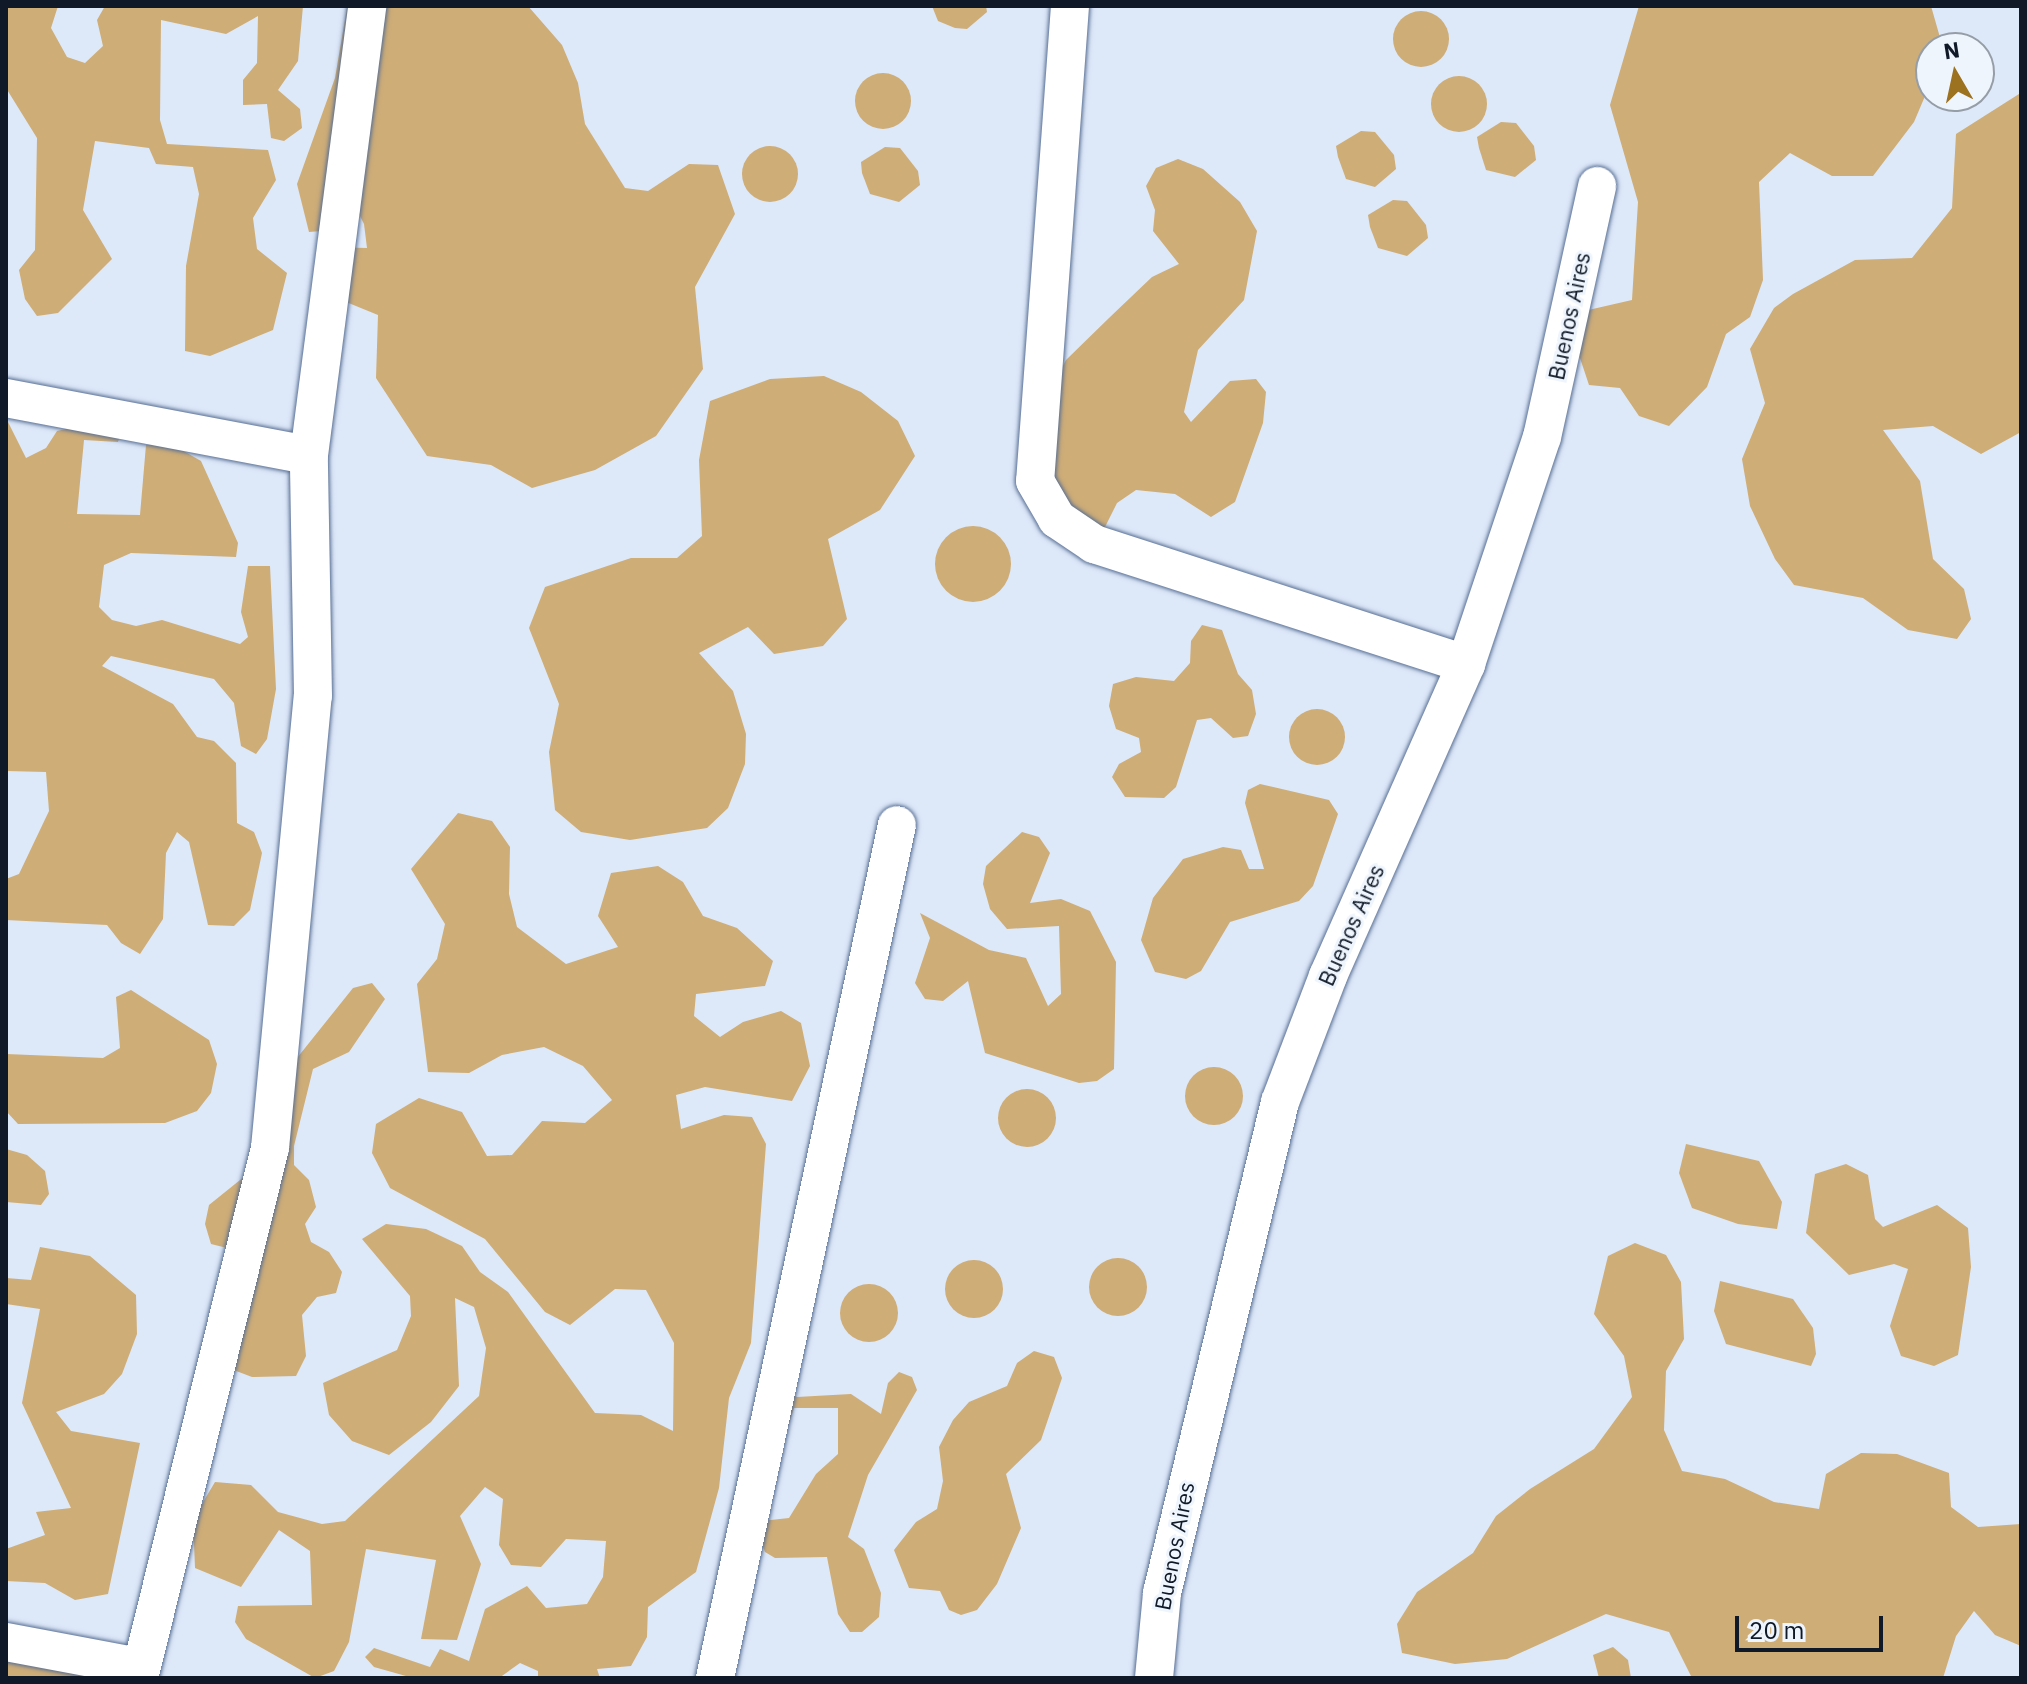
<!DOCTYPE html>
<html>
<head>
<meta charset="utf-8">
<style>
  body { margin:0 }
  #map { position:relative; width:2027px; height:1684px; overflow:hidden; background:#dde8f9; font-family:"IBM Plex Sans",sans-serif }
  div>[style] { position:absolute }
  .forest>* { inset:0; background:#cead77 }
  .round { border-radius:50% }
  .roads { filter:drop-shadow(0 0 2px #576e93) drop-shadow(0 0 2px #576e93) }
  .minor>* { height:38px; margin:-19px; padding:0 19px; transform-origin:19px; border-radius:19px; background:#fff }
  span { translate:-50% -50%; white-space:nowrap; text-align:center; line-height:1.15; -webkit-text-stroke:6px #eff5fd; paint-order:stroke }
  .street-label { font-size:22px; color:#0f1927 }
  .frame { position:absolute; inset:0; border:8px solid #0f1927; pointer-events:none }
  .north { position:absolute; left:1915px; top:32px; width:80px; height:80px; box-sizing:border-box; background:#eff5fd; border:2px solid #959da7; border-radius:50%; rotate:351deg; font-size:22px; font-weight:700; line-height:32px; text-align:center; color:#0f1927 }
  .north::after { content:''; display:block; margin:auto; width:28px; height:36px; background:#9c7120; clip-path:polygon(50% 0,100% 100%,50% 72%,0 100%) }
  .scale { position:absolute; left:1735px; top:1616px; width:148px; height:36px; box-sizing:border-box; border:4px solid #0f1927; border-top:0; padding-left:10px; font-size:24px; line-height:28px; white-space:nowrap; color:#0f1927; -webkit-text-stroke:6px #eff5fd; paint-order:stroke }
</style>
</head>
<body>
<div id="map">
  <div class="forest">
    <i style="clip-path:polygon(6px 6px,58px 6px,51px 28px,67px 57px,85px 63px,103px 46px,97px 20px,105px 6px,303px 6px,298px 61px,278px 90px,300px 109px,302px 128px,284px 141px,271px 138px,267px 104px,243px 105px,243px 80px,257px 63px,258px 16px,226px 34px,161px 20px,160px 120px,167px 144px,268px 150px,276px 180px,253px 218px,257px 249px,287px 273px,273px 330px,210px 356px,185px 351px,186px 266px,199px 194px,193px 167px,156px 164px,149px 148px,95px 141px,83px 210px,112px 259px,58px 313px,37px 316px,25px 299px,19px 270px,35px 250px,37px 138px,6px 88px)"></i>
    <i style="clip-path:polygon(528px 6px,562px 45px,578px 83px,585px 124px,625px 188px,648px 191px,689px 164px,718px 165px,735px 214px,695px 287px,703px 369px,656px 436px,595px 470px,532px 488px,491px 465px,427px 456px,376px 378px,378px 315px,329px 295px,327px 247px,367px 248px,364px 224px,352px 200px,334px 230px,309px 232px,297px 184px,335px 78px,347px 8px)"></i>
    <i style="clip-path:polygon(932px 6px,986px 6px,987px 12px,967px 29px,955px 28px,938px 21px)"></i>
    <i style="clip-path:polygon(1639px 6px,1931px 6px,1943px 48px,1931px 48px,1931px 82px,1914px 122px,1873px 176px,1832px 176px,1790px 153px,1759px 182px,1763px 280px,1750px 317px,1726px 334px,1707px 387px,1669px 426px,1639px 416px,1620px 388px,1589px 385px,1578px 352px,1584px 311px,1632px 300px,1638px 202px,1610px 105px)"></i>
    <i class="round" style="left:1393px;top:11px;width:56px;height:56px"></i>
    <i class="round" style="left:855px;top:73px;width:56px;height:56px"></i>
    <i class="round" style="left:1431px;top:76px;width:56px;height:56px"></i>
    <i style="clip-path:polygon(2019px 94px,2021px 432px,1981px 454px,1933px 426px,1883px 430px,1920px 481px,1933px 559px,1964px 589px,1971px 619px,1957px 639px,1908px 630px,1863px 598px,1794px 585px,1775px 559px,1750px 506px,1742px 459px,1765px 403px,1750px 349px,1774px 308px,1793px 294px,1855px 260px,1912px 258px,1952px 208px,1956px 134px)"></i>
    <i style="clip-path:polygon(1501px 122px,1516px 123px,1534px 146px,1536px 160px,1515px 177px,1486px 170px,1479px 148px,1477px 137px)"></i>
    <i style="clip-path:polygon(1361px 131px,1375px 132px,1394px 155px,1396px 169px,1375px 187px,1346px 179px,1338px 157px,1336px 146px)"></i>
    <i class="round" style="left:742px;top:146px;width:56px;height:56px"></i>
    <i style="clip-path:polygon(885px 147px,900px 148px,918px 171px,920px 185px,899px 202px,870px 194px,862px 173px,861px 162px)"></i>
    <i style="clip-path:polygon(1178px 159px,1203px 169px,1240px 202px,1257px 231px,1244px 300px,1198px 350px,1184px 412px,1191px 422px,1230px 381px,1256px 379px,1266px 392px,1263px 423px,1235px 502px,1211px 517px,1175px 494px,1136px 490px,1117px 503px,1102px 533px,1050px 523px,1051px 389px,1066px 360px,1109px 318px,1152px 277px,1179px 264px,1153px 231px,1155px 210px,1146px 186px,1156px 168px)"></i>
    <i style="clip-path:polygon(1393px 200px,1407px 201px,1426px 225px,1428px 238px,1407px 256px,1378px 248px,1370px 227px,1368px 215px)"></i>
    <i style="clip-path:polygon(824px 376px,861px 392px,898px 421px,915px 456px,880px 510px,828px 539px,847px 619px,823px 646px,774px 654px,748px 627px,699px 653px,733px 691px,746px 734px,745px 764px,728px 808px,707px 828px,630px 840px,581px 832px,555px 810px,549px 752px,559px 704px,529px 628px,545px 587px,631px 558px,677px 558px,702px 536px,699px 460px,710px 401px,770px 379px)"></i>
    <i style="clip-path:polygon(6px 418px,26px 458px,46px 448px,57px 431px,79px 426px,120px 435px,118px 442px,84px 440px,77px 514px,140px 515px,146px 445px,166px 441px,201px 461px,238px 543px,236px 557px,131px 553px,104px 565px,99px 607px,112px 620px,136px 626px,162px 620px,240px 644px,248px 637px,241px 612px,248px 566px,270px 566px,276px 689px,267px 739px,256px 754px,241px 746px,234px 703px,214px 679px,111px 656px,102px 666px,173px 704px,197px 737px,214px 741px,236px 763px,237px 823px,254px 832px,262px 853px,250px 910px,234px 926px,208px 925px,189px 842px,177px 832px,166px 853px,163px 919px,140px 954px,121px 943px,107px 925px,6px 920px,6px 879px,19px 874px,49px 811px,46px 772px,6px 771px)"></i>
    <i class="round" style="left:935px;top:526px;width:76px;height:76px"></i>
    <i style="clip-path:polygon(1202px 625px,1222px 630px,1238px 674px,1252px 690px,1256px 714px,1248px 736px,1233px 738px,1211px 718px,1197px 720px,1176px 787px,1164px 798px,1125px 797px,1112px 777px,1119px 764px,1141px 752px,1139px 738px,1116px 729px,1109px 706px,1113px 684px,1136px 677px,1174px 681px,1190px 663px,1191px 641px)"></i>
    <i class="round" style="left:1289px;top:709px;width:56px;height:56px"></i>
    <i style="clip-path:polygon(1260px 784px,1329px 800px,1338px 814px,1313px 886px,1299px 901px,1230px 922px,1201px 971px,1186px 979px,1155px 972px,1141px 940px,1153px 898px,1183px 859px,1223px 847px,1241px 850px,1249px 869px,1264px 869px,1245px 803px,1248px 790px)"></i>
    <i style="clip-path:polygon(458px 813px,492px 821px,510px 847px,509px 894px,517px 927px,566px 964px,618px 947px,598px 916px,611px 873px,658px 866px,683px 882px,703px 916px,737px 928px,773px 961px,765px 986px,696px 994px,694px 1016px,720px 1037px,743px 1022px,781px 1011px,801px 1023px,810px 1066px,792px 1101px,705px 1087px,676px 1095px,681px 1129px,724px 1115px,752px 1117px,766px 1144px,751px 1343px,729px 1398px,719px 1488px,696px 1572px,648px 1607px,647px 1637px,631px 1666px,597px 1669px,600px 1678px,538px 1678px,538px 1671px,520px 1663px,499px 1678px,413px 1678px,374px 1667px,365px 1657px,374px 1648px,430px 1667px,440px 1649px,469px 1661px,485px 1609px,527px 1586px,546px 1608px,587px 1604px,603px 1577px,606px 1541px,566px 1539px,541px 1567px,511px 1565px,499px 1545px,503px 1499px,485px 1487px,460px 1516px,481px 1564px,457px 1640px,421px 1639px,436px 1560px,366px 1549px,349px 1642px,334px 1671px,315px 1678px,246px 1639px,235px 1622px,238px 1606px,312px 1605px,310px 1551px,279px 1530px,241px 1587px,195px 1568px,193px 1519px,215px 1482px,251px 1485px,278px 1512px,322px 1524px,345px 1521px,479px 1396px,486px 1348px,474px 1307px,455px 1298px,459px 1386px,431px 1422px,389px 1455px,352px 1441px,329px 1415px,323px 1383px,397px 1350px,411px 1316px,410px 1296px,362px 1239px,386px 1224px,426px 1229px,462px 1246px,480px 1272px,508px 1292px,595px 1413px,641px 1415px,673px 1431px,674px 1343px,646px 1290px,615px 1289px,570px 1325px,545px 1312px,485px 1239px,390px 1188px,372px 1153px,376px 1124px,419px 1098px,462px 1112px,487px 1156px,512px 1155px,542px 1121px,585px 1123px,612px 1100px,583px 1066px,544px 1047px,502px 1055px,469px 1073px,428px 1072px,417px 984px,437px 959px,445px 924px,411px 869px)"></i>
    <i style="clip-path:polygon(1022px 832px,1039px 837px,1050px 853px,1030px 903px,1061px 899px,1090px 911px,1116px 962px,1114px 1069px,1097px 1081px,1079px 1083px,985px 1053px,968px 981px,943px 1001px,925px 999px,915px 983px,930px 938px,920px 913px,989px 950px,1026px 958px,1048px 1006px,1061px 994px,1059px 926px,1007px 929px,990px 909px,983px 884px,986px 866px)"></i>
    <i style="clip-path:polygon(372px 983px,385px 999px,349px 1052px,313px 1069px,294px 1146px,294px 1165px,309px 1180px,316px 1207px,305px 1224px,311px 1242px,329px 1252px,342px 1272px,336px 1293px,317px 1297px,302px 1315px,306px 1356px,296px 1376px,252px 1377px,231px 1369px,231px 1249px,211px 1244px,205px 1224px,209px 1205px,245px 1176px,297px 1058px,353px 988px)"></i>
    <i style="clip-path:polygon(131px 990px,209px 1040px,217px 1064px,211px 1093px,197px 1111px,165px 1123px,18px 1124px,6px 1111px,6px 1054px,103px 1058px,120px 1048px,116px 997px)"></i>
    <i class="round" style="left:1185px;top:1067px;width:58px;height:58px"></i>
    <i class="round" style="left:998px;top:1089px;width:58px;height:58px"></i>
    <i style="clip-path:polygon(1686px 1144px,1759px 1161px,1782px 1202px,1777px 1229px,1738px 1224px,1692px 1208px,1679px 1173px)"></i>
    <i style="clip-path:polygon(6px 1149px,27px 1155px,45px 1171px,49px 1194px,41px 1205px,6px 1202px)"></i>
    <i style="clip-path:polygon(1846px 1164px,1868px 1175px,1875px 1219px,1883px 1227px,1937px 1205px,1968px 1228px,1971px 1267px,1958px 1355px,1934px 1366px,1901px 1356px,1890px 1326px,1908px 1269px,1894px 1264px,1849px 1275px,1806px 1233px,1815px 1174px)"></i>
    <i style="clip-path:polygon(1635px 1243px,1666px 1255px,1681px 1282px,1684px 1339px,1666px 1371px,1664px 1430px,1682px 1471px,1725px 1479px,1774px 1502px,1819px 1509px,1826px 1474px,1861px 1453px,1897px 1454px,1949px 1473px,1951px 1507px,1978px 1527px,2021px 1524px,2021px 1646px,1995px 1635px,1974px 1611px,1956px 1636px,1943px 1678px,1692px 1678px,1669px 1632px,1606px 1614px,1507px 1659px,1455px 1664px,1402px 1653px,1397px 1624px,1417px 1592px,1473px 1553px,1496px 1516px,1530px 1489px,1594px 1449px,1632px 1397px,1624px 1356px,1594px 1314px,1608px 1256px)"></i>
    <i style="clip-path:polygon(40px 1247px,90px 1256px,136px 1295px,137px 1334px,122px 1374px,104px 1394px,56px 1412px,71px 1431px,140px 1443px,108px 1594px,75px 1600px,45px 1583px,6px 1581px,6px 1549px,45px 1535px,36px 1512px,71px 1508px,22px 1403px,40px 1309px,6px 1304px,6px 1278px,31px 1280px)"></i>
    <i class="round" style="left:1089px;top:1258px;width:58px;height:58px"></i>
    <i class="round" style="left:945px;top:1260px;width:58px;height:58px"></i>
    <i style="clip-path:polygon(1720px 1281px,1793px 1299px,1813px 1328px,1816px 1354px,1811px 1366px,1726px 1344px,1714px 1311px)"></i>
    <i class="round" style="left:840px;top:1284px;width:58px;height:58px"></i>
    <i style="clip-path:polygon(1034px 1351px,1054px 1357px,1062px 1378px,1041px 1440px,1006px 1474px,1021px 1528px,997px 1584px,977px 1610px,961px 1615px,949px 1610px,940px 1591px,909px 1588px,894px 1550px,916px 1522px,937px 1509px,943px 1481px,939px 1447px,953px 1420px,969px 1402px,1007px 1386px,1017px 1363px)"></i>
    <i style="clip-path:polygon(899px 1372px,912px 1377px,917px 1390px,868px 1475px,848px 1537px,864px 1549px,881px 1593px,879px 1617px,862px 1632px,850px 1632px,838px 1614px,827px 1557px,775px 1558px,765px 1552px,756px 1528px,762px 1521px,789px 1518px,816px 1474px,838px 1454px,838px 1408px,794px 1408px,787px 1430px,782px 1389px,797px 1397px,851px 1394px,881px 1414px,888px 1383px)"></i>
    <i style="clip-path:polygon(6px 1625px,105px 1678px,6px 1678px)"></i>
    <i style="clip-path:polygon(1613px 1647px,1628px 1660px,1631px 1678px,1599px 1678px,1593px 1655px)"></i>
  </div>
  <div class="roads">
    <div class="minor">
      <i style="left:1070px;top:6px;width:476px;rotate:94.2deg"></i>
      <i style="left:1035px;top:481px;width:44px;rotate:59.9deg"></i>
      <i style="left:1057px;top:519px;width:45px;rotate:34deg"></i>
      <i style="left:1094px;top:544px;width:391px;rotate:17.9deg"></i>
      <i style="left:6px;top:398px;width:308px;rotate:10.7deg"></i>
      <i style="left:6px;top:1642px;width:135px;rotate:10.6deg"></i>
      <i style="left:139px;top:1678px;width:546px;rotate:-76.12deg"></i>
      <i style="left:270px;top:1148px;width:454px;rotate:-84.6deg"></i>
      <i style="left:313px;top:696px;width:241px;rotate:-91deg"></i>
      <i style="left:309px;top:455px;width:453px;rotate:-82.6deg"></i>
      <i style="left:715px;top:1678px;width:872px;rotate:-77.96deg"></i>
      <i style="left:1154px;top:1678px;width:85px;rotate:-84.6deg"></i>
      <i style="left:1162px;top:1593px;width:505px;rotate:-76.49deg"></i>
      <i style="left:1280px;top:1102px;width:135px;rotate:-69.1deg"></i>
      <i style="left:1328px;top:976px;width:341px;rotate:-66.1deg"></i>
      <i style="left:1466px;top:664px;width:239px;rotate:-71.5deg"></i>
      <i style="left:1542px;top:437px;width:257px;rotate:-77.6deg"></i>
    </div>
  </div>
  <div class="street-label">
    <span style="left:1569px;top:316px;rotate:-78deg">Buenos Aires</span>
    <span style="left:1351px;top:925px;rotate:-66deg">Buenos Aires</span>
    <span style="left:1174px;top:1546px;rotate:-79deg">Buenos Aires</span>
  </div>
  <div class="frame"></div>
  <div class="north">N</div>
  <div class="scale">20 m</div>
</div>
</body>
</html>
